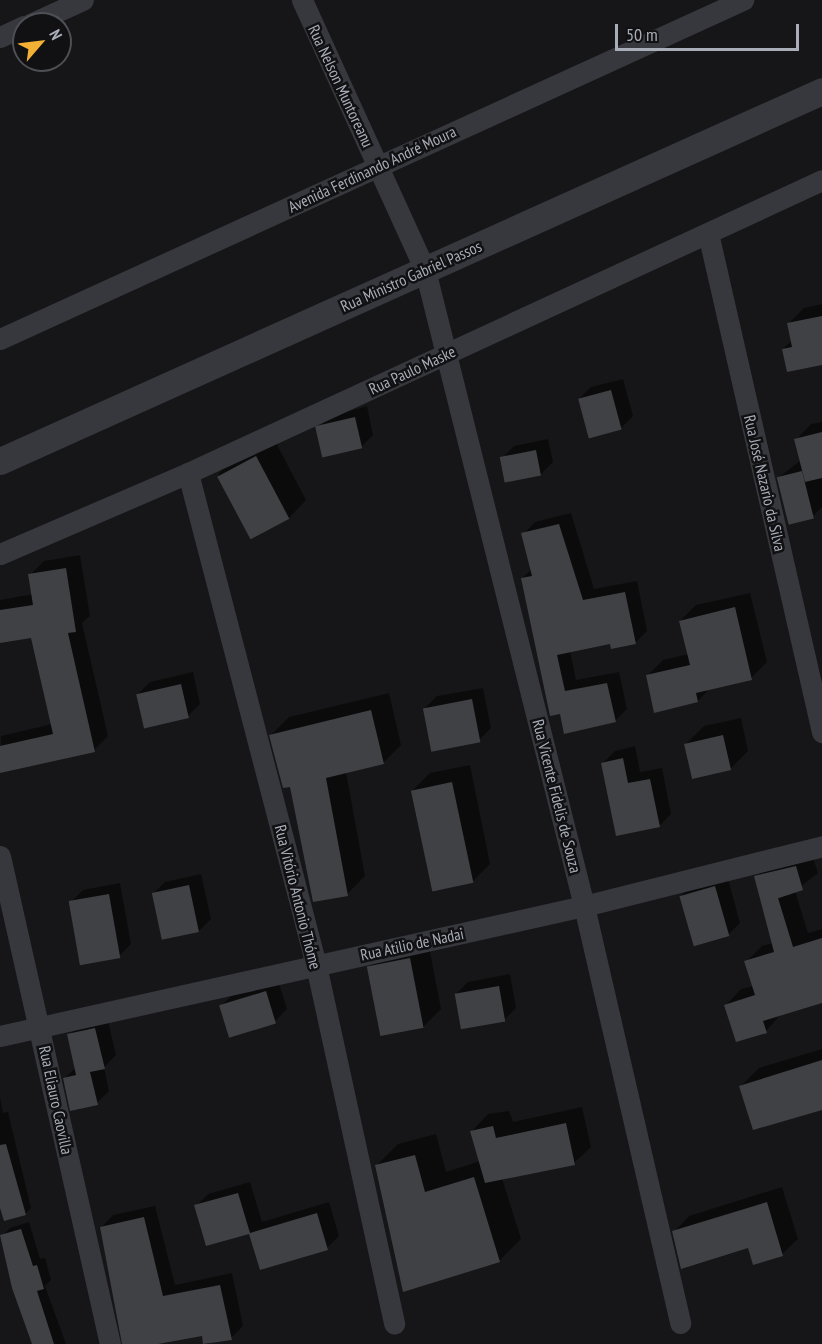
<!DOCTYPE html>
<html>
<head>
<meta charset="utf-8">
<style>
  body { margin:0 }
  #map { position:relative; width:822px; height:1344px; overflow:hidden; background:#161618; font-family:"PT Sans Narrow",sans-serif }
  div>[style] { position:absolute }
  .shadow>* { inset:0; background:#0007 }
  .building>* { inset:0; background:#404145; transform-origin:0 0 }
  .minor>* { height:21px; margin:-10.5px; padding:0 10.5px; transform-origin:10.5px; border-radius:10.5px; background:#37383d }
  .tertiary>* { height:27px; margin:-13.5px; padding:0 13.5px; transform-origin:13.5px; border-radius:13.5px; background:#37383d }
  span { translate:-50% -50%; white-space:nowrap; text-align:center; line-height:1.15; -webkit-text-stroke:5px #111113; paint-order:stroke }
  .street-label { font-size:16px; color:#a8adb8 }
  .north { position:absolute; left:12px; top:12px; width:60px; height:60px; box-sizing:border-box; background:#111113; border:2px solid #4d4f55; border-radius:50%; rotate:62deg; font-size:16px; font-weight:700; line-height:24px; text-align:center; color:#a8adb8 }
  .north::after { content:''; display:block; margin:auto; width:21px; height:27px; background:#f2b134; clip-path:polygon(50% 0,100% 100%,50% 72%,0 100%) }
  .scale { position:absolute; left:615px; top:24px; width:184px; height:27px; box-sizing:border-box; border:3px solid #a8adb8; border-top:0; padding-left:8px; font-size:18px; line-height:21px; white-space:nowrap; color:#a8adb8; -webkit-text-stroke:4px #111113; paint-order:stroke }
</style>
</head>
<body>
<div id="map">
  <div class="shadow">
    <i style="clip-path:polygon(822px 304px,822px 364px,783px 349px,792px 340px,789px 323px,804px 308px)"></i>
    <i style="clip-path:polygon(623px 379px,633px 416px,621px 428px,579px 399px,591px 387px)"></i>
    <i style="clip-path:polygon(367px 406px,373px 435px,361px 447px,317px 429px,329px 417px)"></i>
    <i style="clip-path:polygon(822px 422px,822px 507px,813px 516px,778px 478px,801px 460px,796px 440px,811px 424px)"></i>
    <i style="clip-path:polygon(274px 439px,306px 500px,289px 518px,218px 474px,236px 456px)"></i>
    <i style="clip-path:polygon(548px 439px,553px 462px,541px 474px,507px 481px,502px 458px,514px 446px)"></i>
    <i style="clip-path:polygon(571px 513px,594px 589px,637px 581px,647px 631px,635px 643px,611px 642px,570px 651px,576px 680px,619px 672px,627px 709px,615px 721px,566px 733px,522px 578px,532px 569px,523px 534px,535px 522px)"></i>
    <i style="clip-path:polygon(80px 555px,90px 616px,82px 623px,108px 736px,94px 750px,0 772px,1px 736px,52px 724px,32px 636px,0 641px,0 600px,33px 594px,30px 575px,44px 561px)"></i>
    <i style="clip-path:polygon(750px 593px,767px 662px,751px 678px,710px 688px,698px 701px,647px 676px,663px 660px,689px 654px,680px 621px,696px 605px)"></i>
    <i style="clip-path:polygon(193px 672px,200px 704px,188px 716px,138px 694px,150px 682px)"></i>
    <i style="clip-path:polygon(483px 688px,491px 728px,479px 740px,425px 708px,437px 696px)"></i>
    <i style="clip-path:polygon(389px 693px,401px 745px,383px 763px,346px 772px,365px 876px,347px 894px,271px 735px,289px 717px)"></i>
    <i style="clip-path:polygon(741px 718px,748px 751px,730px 769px,686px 744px,704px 726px)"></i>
    <i style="clip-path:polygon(635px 746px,640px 772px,662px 768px,671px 814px,659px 826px,603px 763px,615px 751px)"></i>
    <i style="clip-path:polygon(470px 765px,490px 864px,472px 882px,412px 791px,430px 773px)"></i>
    <i style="clip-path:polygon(811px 851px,818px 873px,795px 891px,808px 933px,822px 929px,822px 1001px,781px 1014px,766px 1031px,726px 1005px,741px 989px,754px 986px,746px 962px,762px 946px,773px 943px,756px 877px,771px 861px)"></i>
    <i style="clip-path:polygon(201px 874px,211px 919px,199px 931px,153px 894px,165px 882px)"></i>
    <i style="clip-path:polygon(727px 875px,740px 923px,728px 935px,681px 896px,693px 884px)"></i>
    <i style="clip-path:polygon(120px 883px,131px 944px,119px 956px,71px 902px,83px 890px)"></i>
    <i style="clip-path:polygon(428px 941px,441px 1009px,423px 1027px,368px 968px,386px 950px)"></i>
    <i style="clip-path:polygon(510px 974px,516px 1008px,504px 1020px,456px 994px,468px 982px)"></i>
    <i style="clip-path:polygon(278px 980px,287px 1009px,275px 1021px,221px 1006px,233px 994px)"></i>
    <i style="clip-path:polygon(107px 1017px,116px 1055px,104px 1067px,109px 1091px,97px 1103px,65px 1078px,76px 1067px,69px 1035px,81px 1023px)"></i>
    <i style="clip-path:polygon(822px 1049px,822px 1108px,741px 1086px,759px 1068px)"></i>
    <i style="clip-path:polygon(0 1097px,3px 1113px,8px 1112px,31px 1208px,25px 1214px,0 1205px)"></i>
    <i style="clip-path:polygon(582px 1107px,591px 1147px,574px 1163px,502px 1178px,521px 1239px,499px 1261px,377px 1165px,398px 1144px,436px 1134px,446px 1172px,480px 1161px,472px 1131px,488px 1114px,509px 1111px,513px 1122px)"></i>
    <i style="clip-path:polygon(250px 1182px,262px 1222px,329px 1202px,339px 1236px,327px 1248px,261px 1268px,250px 1232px,207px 1244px,196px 1206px,208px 1194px)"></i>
    <i style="clip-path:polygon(782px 1187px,798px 1239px,782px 1254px,674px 1232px,689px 1216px)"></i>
    <i style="clip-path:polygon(155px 1206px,175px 1285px,232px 1273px,243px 1326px,231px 1338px,205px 1344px,203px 1334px,150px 1344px,123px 1344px,101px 1228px,113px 1215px)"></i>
    <i style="clip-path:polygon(29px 1222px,40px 1259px,45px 1258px,51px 1280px,45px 1286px,66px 1344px,33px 1344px,2px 1236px,10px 1228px)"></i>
  </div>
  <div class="building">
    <i style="clip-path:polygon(822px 316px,822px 365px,787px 372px,782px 349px,792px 347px,787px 323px)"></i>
    <i style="left:611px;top:390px;width:41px;height:34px;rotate:75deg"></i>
    <i style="left:355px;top:417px;width:32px;height:41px;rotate:77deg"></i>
    <i style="clip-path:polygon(822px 432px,822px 478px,805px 482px,794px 439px)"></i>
    <i style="left:536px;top:450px;width:26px;height:37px;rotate:79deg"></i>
    <i style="left:256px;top:456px;width:71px;height:44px;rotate:62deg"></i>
    <i style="left:802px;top:471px;width:49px;height:26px;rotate:76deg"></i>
    <i style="clip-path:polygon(559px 524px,583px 600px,625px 592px,636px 644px,611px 649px,610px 644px,557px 655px,565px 691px,607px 683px,616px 722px,564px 734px,560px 714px,550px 716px,521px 578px,532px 576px,521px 533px)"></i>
    <i style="clip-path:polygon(66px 568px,76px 632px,68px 633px,95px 752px,0 773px,0 746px,53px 734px,31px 638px,0 643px,0 610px,33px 605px,28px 574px)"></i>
    <i style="clip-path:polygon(735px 607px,752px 680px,696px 693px,698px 702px,654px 713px,646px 675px,690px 665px,679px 621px)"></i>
    <i style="left:181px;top:684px;width:35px;height:46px;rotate:77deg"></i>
    <i style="left:472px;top:699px;width:44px;height:50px;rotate:79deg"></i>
    <i style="clip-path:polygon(371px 710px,384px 764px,326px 778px,348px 896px,313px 902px,290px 787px,283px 788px,269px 735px)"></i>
    <i style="left:723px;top:735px;width:36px;height:40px;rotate:77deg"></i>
    <i style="clip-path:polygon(623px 758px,628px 783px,650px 779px,660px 827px,616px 836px,601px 763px)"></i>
    <i style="left:452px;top:782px;width:103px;height:42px;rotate:78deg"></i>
    <i style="clip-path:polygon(796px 866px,803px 890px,770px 901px,778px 898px,793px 947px,822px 938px,822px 1003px,763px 1021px,767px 1033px,736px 1042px,724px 1005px,755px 995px,744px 961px,774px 952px,754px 876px)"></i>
    <i style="left:189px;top:885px;width:48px;height:38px;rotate:78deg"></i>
    <i style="left:715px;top:886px;width:52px;height:37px;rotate:74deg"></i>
    <i style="left:109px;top:894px;width:65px;height:41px;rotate:80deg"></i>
    <i style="left:410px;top:958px;width:71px;height:44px;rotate:79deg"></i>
    <i style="left:499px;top:986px;width:36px;height:45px;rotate:80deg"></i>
    <i style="left:266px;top:991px;width:34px;height:49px;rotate:73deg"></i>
    <i style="clip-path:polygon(95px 1028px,105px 1069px,80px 1074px,90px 1072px,98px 1105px,70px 1111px,63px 1078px,76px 1075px,67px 1034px)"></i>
    <i style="clip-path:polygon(822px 1060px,822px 1110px,753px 1130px,739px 1086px)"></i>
    <i style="clip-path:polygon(566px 1123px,575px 1165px,485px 1183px,470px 1131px,493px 1126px,496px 1138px)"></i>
    <i style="clip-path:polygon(6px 1144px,26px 1215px,4px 1221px,0 1208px,0 1145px)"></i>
    <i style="clip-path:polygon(415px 1155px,425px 1192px,474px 1177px,500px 1262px,403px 1292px,375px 1165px)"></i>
    <i style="clip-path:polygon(238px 1193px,250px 1233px,317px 1213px,328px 1250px,260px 1270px,249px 1234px,206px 1246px,194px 1205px)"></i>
    <i style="clip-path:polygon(767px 1202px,783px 1256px,753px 1265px,748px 1248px,681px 1269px,672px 1231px)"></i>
    <i style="clip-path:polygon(144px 1217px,163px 1296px,220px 1285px,232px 1340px,203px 1344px,202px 1336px,158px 1344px,122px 1344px,100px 1227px)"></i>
    <i style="clip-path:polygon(21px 1229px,33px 1266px,37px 1265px,44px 1289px,37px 1291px,54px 1344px,32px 1344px,12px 1288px,0 1235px)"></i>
  </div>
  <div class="minor">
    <i style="left:302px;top:0;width:297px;rotate:65.5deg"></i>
    <i style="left:425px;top:270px;width:656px;rotate:75.96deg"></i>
    <i style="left:584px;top:906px;width:428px;rotate:77deg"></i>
    <i style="left:30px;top:24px;width:58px;rotate:-24.4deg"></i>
    <i style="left:0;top:37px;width:26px;rotate:-25deg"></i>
    <i style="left:708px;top:233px;width:512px;rotate:77.13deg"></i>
    <i style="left:0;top:339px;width:817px;rotate:-24.53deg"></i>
    <i style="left:188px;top:473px;width:508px;rotate:75.42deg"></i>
    <i style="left:316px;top:965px;width:367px;rotate:77.7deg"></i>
    <i style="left:0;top:554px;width:205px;rotate:-23.3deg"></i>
    <i style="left:188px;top:473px;width:698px;rotate:-24.8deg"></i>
    <i style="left:0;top:856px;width:500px;rotate:77.3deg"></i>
    <i style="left:0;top:1036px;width:598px;rotate:-12.55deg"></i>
    <i style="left:584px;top:906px;width:245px;rotate:-14.1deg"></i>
  </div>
  <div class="tertiary">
    <i style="left:0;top:461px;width:901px;rotate:-24.23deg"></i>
  </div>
  <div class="street-label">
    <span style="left:341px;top:86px;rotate:65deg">Rua Nelson Muntoreanu</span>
    <span style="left:372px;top:169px;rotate:-25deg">Avenida Ferdinando André Moura</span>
    <span style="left:411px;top:276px;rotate:-24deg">Rua Ministro Gabriel Passos</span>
    <span style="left:412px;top:370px;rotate:-25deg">Rua Paulo Maske</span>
    <span style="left:765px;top:483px;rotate:77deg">Rua José Nazario da Silva</span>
    <span style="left:557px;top:796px;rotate:76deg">Rua Vicente Fidelis de Souza</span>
    <span style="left:298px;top:897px;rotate:76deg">Rua Vitório Antonio Thóme</span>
    <span style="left:412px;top:944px;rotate:-12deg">Rua Atilio de Nadai</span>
    <span style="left:56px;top:1100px;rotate:78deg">Rua Eliauro Caovilla</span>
  </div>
  <div class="north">N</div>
  <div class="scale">50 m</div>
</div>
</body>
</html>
